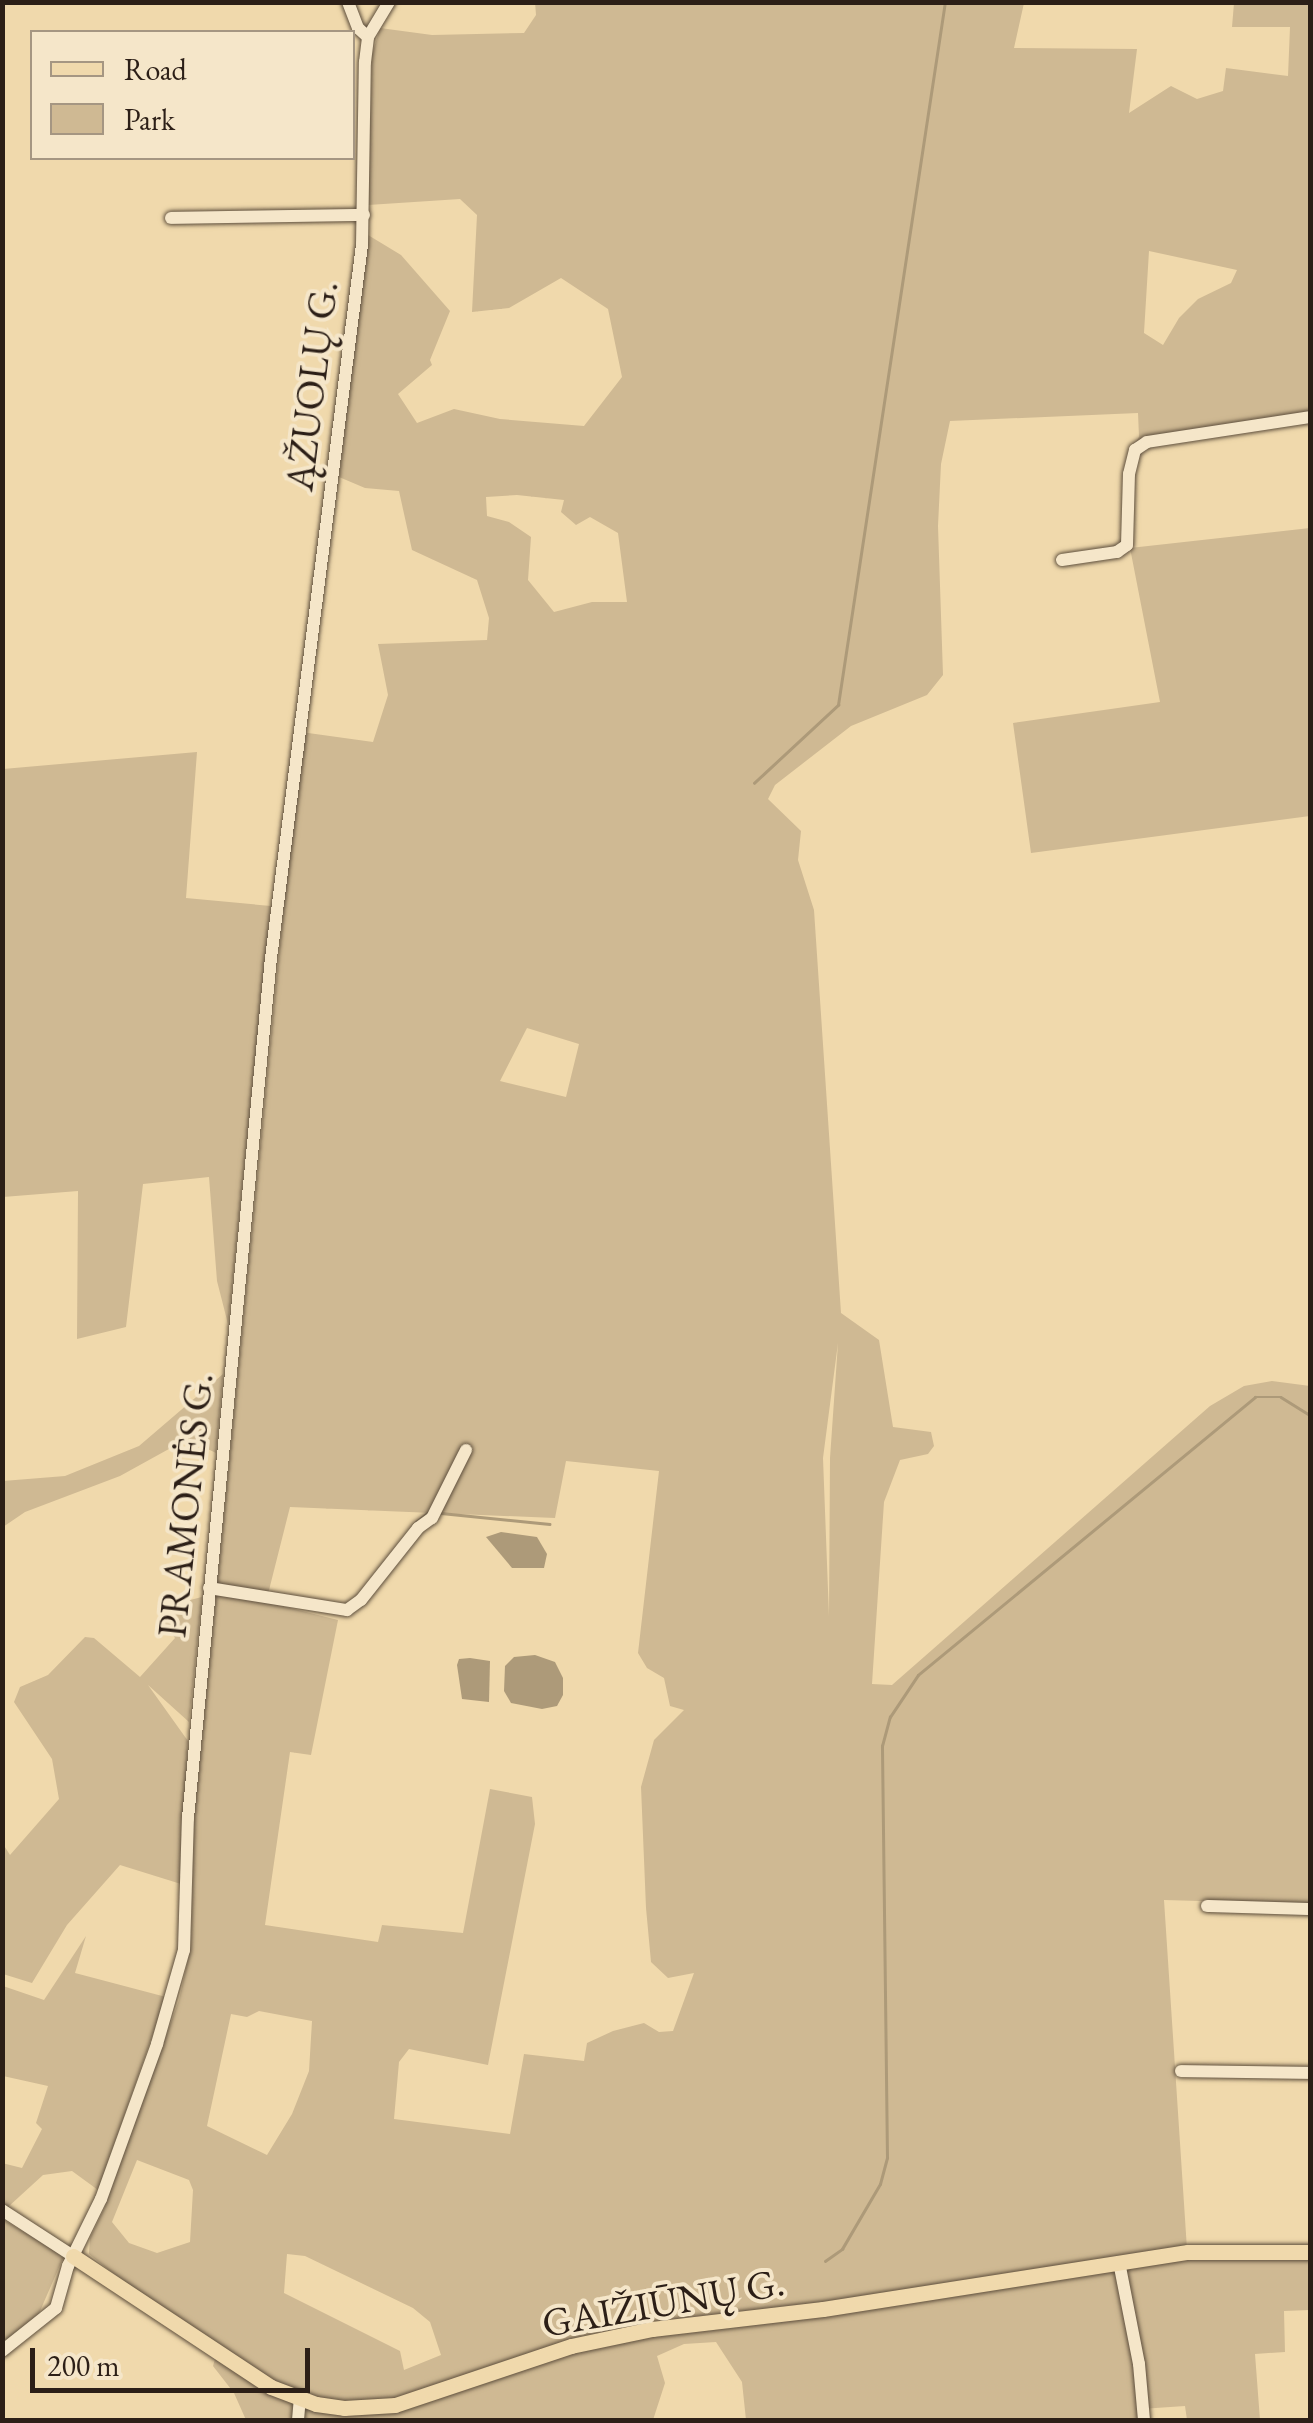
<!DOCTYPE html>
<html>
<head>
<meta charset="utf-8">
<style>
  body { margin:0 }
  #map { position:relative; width:1313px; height:2423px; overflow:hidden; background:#f0d9ac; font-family:"EB Garamond",serif }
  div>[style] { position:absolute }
  .green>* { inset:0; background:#cfb993 }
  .water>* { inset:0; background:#ad9a79 }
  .stream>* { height:2.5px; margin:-1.25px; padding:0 1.25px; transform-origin:1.25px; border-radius:1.25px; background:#ad9a79 }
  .roads { filter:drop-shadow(0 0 2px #5d4e3c) drop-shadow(0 0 2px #5d4e3c) }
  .minor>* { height:12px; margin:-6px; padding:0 6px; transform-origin:6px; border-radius:6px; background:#f5e6c9 }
  .major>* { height:15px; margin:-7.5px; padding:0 7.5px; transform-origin:7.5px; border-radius:7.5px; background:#f0d9ac }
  span { translate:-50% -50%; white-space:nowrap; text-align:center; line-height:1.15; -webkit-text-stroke:8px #f5e6c9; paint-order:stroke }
  .street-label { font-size:40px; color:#2c1f17 }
  .frame { position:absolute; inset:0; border:5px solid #2c1f17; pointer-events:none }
  .legend { position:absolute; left:30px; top:30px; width:325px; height:130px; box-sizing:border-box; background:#f5e6c9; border:2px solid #a59682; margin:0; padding:12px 18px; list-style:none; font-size:30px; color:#2c1f17 }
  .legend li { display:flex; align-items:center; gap:20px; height:50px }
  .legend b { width:50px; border:2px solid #a59682 }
  .scale { position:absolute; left:30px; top:2348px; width:280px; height:45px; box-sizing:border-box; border:5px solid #2c1f17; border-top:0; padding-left:12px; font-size:30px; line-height:35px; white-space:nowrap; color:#2c1f17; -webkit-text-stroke:8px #f5e6c9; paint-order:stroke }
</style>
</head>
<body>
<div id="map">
  <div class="green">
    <i style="clip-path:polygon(evenodd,535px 2px,1024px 3px,1014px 48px,1137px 49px,1129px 113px,1171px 86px,1197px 99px,1223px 91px,1226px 68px,1288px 76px,1290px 27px,1232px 27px,1234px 3px,1310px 3px,1310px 418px,1135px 443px,1139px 437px,1138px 413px,950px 421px,941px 464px,938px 526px,943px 675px,927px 695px,851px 726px,775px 785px,768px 799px,801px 831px,798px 860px,814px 910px,841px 1313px,879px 1340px,893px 1427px,931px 1432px,934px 1446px,928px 1454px,900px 1460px,884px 1502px,872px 1684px,892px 1685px,1210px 1406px,1244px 1386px,1272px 1381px,1310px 1386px,1310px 1904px,1164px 1900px,1187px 2249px,802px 2318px,1186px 2260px,1310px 2257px,1310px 2310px,1284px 2311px,1285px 2352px,1255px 2354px,1260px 2420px,1187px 2420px,1185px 2406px,1141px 2409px,1141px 2420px,746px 2420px,742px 2382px,716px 2342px,684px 2344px,657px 2356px,665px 2383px,653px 2420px,246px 2420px,234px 2393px,213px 2366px,215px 2359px,242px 2376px,89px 2254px,90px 2238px,104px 2209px,179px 2000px,191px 1946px,194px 1820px,301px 732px,373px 742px,388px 695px,378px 644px,487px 640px,489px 618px,477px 580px,412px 550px,399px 491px,365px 488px,339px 477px,368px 235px,401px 255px,450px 311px,430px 360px,432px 365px,398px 394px,417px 423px,454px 409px,500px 419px,584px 426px,622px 377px,608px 309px,561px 278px,509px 308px,472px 312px,477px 215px,460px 199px,368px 205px,372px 55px,380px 28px,432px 35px,524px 33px,536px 15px,535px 2px,1149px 251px,1237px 270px,1231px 283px,1198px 299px,1179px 318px,1163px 345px,1144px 333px,1149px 251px,535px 2px,517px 495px,564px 500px,561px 512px,576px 525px,590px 517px,618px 533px,627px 602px,592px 602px,554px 612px,528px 580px,531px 537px,509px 522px,487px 516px,486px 497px,517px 495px,535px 2px,527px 1028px,579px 1044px,566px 1097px,500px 1081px,527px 1028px,535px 2px,838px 1343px,830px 1458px,829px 1616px,823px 1458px,838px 1343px,535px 2px,566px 1461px,659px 1471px,638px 1653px,647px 1668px,664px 1678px,670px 1706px,684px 1710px,654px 1740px,641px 1787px,646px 1908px,651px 1962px,668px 1978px,694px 1973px,673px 2031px,659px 2032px,644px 2023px,613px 2031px,587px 2043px,584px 2061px,524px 2054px,510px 2134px,394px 2119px,399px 2062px,409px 2049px,488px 2065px,535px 1824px,532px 1797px,490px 1789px,463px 1933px,382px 1925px,378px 1942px,265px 1925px,290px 1752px,311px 1755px,338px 1620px,266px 1602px,290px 1507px,555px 1518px,566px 1461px,535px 2px,259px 2011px,312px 2021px,309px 2071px,292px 2114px,267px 2155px,207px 2126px,231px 2014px,247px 2017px,259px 2011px,535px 2px,137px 2160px,189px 2180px,193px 2190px,190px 2242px,157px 2253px,129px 2243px,112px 2222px,137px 2160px,535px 2px,287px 2254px,305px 2256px,413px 2308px,430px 2322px,441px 2355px,404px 2370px,400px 2351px,284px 2293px,287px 2254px)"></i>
    <i style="clip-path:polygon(1310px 528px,1310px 816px,1031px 853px,1013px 723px,1160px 702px,1130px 548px)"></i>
    <i style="clip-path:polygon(197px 752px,186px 898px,271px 906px,228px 1324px,217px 1281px,209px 1177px,143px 1184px,126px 1327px,77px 1339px,78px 1191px,3px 1197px,3px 769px)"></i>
    <i style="clip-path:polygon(223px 1374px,216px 1453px,187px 1439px,120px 1476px,25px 1512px,3px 1527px,3px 1481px,65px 1476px,139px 1446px)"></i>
    <i style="clip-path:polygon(202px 1597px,189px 1722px,148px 1685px,188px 1741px,181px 1884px,120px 1865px,67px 1925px,32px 1983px,3px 1974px,3px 1844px,10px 1855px,59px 1799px,52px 1759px,14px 1702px,20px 1687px,48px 1675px,85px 1637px,94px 1638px,140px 1677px,175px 1638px,164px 1623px,182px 1602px)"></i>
    <i style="clip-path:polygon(86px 1936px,75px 1973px,166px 1997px,98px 2190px,72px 2171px,43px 2175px,8px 2207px,3px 2204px,2px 2163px,22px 2168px,42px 2129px,36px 2123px,48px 2086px,3px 2076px,3px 1986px,44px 2000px)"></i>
    <i style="clip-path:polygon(2px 2219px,64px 2256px,37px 2318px,2px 2345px)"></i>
  </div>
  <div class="water">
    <i style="clip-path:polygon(501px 1532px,537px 1537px,547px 1554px,544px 1568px,512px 1568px,486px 1537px)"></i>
    <i style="clip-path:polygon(535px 1655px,555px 1662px,563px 1678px,563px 1695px,557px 1706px,542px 1709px,511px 1703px,504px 1691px,505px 1666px,514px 1657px)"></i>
    <i style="clip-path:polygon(470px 1658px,490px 1661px,489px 1702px,462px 1699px,457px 1665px,459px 1659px)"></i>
  </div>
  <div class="stream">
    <i style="left:754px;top:783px;width:115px;rotate:-42.9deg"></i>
    <i style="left:838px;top:705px;width:711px;rotate:-81.35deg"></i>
    <i style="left:441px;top:1513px;width:109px;rotate:5.8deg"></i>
    <i style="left:416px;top:1522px;width:16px;rotate:-38deg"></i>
    <i style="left:825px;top:2261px;width:21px;rotate:-35deg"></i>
    <i style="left:842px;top:2249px;width:75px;rotate:-59.7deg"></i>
    <i style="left:880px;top:2184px;width:27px;rotate:-75deg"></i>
    <i style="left:887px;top:2158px;width:412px;rotate:-90.7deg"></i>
    <i style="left:882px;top:1746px;width:30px;rotate:-75deg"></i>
    <i style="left:890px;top:1717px;width:50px;rotate:-56.3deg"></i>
    <i style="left:918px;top:1675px;width:437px;rotate:-39.5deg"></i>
    <i style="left:1255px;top:1397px;width:26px"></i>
    <i style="left:1281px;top:1397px;width:34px;rotate:32deg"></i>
  </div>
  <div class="roads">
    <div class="minor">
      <i style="left:348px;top:2px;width:28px;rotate:69deg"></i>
      <i style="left:358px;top:28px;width:13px;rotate:42deg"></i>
      <i style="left:171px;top:218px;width:193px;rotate:-0.9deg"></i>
      <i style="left:1062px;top:560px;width:56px;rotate:-8.3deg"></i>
      <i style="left:1117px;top:552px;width:12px;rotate:-35deg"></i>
      <i style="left:1127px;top:545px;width:71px;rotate:-88.4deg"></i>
      <i style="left:1129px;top:474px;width:25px;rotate:-76deg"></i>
      <i style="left:1135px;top:450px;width:14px;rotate:-34deg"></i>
      <i style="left:1147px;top:442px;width:165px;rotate:-8.7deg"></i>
      <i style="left:209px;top:1588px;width:140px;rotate:9.1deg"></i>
      <i style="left:347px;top:1610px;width:17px;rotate:-36deg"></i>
      <i style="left:361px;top:1600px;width:92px;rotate:-51.6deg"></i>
      <i style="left:418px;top:1528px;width:17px;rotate:-36deg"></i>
      <i style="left:432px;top:1518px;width:76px;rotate:-63.4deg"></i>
      <i style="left:1207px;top:1906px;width:103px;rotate:1.7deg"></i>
      <i style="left:1181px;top:2071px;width:129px;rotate:0.9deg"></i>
      <i style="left:2px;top:2210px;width:85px;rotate:32.9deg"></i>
      <i style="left:1119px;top:2262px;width:104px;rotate:78.9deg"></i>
      <i style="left:1139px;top:2364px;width:56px;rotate:84.9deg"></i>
      <i style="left:2px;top:2351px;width:69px;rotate:-38.5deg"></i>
      <i style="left:56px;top:2308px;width:44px;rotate:-74.1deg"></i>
      <i style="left:68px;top:2266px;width:75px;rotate:-63.8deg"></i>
      <i style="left:101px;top:2199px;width:165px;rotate:-70.1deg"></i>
      <i style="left:157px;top:2044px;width:98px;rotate:-74deg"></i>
      <i style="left:184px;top:1950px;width:132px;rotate:-88.3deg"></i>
      <i style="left:188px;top:1818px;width:864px;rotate:-84.49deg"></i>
      <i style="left:271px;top:958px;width:719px;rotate:-82.73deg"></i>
      <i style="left:362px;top:245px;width:183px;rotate:-89.1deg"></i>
      <i style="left:365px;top:62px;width:25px;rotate:-83deg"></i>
      <i style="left:368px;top:37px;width:41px;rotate:-59deg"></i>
      <i style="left:298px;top:2420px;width:21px;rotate:-85deg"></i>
    </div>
    <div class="major">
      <i style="left:73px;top:2256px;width:237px;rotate:33.5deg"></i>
      <i style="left:271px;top:2387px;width:48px;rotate:20.7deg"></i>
      <i style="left:316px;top:2404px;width:28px;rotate:8deg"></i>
      <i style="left:344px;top:2408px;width:51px;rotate:-3.4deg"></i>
      <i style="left:395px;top:2405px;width:186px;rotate:-18.5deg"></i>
      <i style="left:571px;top:2346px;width:83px;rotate:-11.9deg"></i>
      <i style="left:652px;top:2329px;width:172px;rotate:-6.7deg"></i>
      <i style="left:823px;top:2309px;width:369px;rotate:-8.9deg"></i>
      <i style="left:1188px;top:2252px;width:122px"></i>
    </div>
  </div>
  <div class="street-label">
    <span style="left:311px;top:386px;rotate:-83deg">ĄŽUOLŲ G.</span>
    <span style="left:185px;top:1505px;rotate:-84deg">PRAMONĖS G.</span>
    <span style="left:663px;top:2302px;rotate:-10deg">GAIŽIŪNŲ G.</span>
  </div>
  <div class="frame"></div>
  <ul class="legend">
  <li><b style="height:12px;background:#f0d9ac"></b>Road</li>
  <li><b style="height:28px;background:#cfb993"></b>Park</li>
  </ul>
  <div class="scale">200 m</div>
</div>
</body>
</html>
